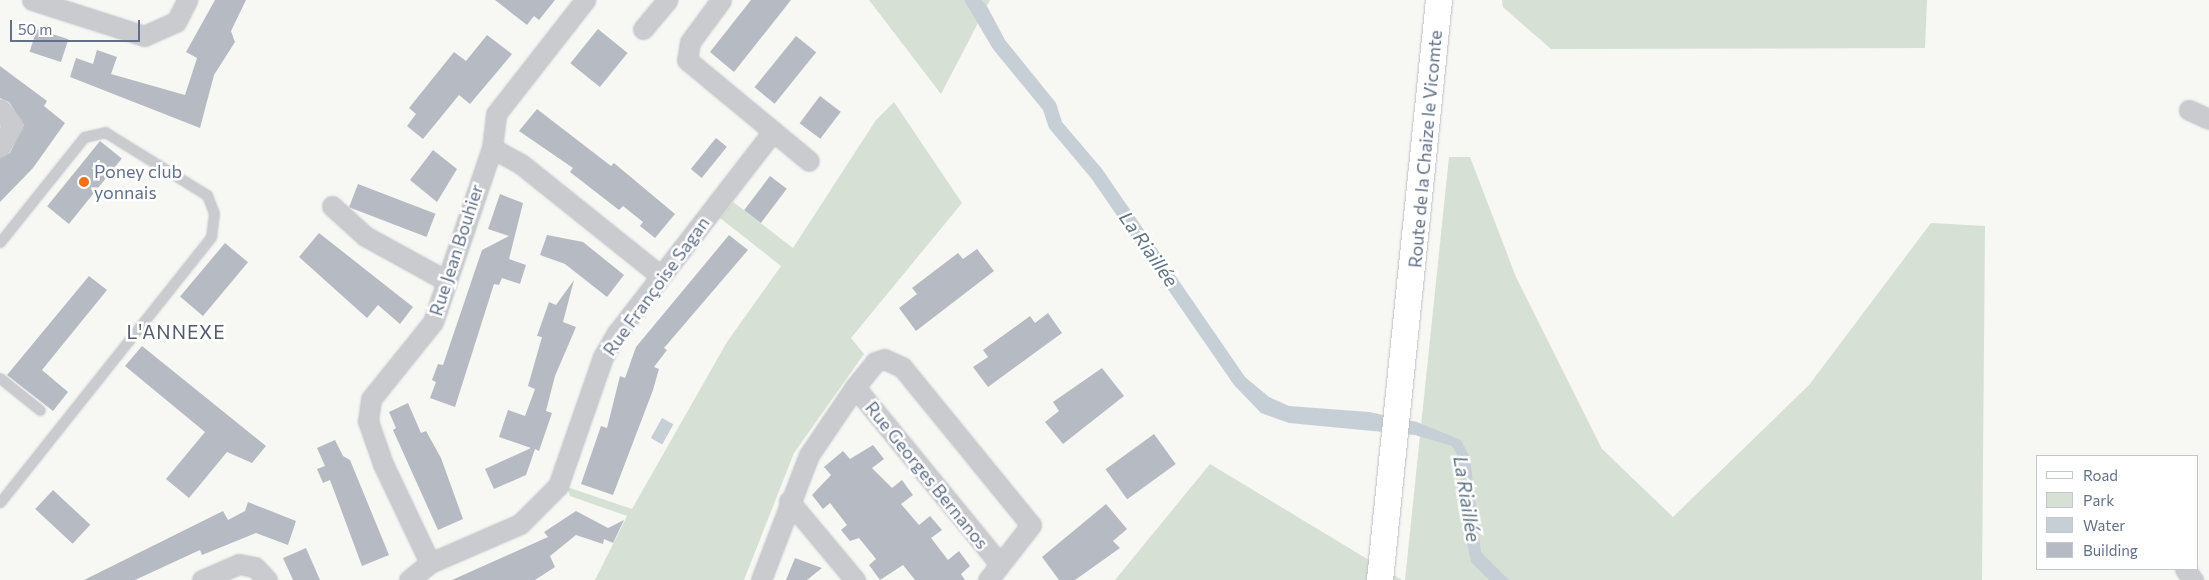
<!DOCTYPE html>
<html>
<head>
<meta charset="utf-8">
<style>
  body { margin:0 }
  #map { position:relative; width:2209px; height:580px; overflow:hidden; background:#f7f7f4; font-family:Commissioner,sans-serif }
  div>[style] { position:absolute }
  .green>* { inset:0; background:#d7e0d4 }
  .water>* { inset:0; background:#c7cfd6; transform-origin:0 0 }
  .building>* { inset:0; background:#b6bbc3; transform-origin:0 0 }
  .roads { filter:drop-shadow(0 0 1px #bdc0c6) drop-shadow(0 0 1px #bdc0c6) }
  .service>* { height:9px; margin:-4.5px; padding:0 4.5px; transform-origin:4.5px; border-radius:4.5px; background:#c9cbcf }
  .minor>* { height:19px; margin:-9.5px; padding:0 9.5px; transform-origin:9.5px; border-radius:9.5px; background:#c9cbcf }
  .secondary>* { height:26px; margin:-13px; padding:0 13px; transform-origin:13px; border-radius:13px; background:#fff }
  .dots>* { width:14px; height:14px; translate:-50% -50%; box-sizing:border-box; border:2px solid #fff; border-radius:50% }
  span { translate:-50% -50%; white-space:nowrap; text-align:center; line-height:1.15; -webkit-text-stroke:5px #fff; paint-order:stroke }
  .street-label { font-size:18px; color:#637188 }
  .poi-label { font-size:18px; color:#637188 }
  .left { translate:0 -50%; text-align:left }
  .water-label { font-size:19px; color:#5f7383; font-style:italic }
  .neighbourhood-label { font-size:19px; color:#525c6c; letter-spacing:1px }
  .legend { position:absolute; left:2036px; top:455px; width:162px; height:115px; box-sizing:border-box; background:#fff; border:1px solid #c1c6cf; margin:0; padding:6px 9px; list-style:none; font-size:15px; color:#637188 }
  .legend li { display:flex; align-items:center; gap:10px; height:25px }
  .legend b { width:25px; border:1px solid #c1c6cf }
  .scale { position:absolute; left:10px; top:20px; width:130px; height:22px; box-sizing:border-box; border:2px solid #637188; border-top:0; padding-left:6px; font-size:15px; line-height:18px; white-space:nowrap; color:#637188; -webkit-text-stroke:4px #fff; paint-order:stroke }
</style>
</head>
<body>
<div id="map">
  <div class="green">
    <i style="clip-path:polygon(869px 0,990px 0,941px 94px)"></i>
    <i style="clip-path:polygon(1502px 0,1927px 0,1925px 48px,1551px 49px,1503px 7px)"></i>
    <i style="clip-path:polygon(894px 102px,962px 203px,851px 338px,864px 354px,794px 453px,744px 580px,595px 580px,627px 516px,570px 496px,567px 487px,632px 509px,727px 342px,781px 266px,720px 218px,733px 202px,793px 248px,876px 120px)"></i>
    <i style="clip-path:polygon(1449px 157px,1470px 157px,1516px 277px,1602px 449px,1673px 517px,1809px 385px,1931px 223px,1985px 226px,1982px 580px,1405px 580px)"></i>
    <i style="clip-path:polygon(1210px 464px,1402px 580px,1115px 580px)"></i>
  </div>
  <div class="water">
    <i style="clip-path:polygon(964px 0,982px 0,988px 8px,1005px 40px,1056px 103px,1062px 122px,1102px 169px,1245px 377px,1269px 397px,1289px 406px,1369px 412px,1417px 422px,1461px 440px,1470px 458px,1481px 552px,1509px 580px,1489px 580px,1471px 562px,1462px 518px,1459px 458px,1452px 446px,1415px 435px,1289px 423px,1261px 413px,1234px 385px,1091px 178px,1049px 128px,1043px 110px,993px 49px)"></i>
    <i style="left:662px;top:418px;width:13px;height:23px;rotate:29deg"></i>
  </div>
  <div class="building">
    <i style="clip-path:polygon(215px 0,246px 0,231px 31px,235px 42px,214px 75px,200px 128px,70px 77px,76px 58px,93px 64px,97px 50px,117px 57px,111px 74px,185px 95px,197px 58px,186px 52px)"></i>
    <i style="clip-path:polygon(495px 0,555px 0,539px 20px,534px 16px,527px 25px)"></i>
    <i style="clip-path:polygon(751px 0,791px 0,734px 72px,710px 52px)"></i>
    <i style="left:37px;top:29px;width:33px;height:24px;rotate:18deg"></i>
    <i style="left:598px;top:29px;width:38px;height:44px;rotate:39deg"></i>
    <i style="clip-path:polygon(487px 35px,512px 54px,470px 104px,459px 95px,423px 139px,407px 126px,416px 114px,409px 108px,454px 52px,466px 61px)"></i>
    <i style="left:796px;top:36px;width:26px;height:66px;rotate:39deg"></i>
    <i style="clip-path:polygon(0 66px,47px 101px,44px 106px,65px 123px,33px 168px,0 202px,0 158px,10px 153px,24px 125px,9px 102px,0 98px)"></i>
    <i style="left:820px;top:96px;width:26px;height:34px;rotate:37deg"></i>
    <i style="clip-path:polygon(537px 109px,611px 166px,614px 163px,675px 214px,655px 238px,640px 226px,643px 222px,623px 206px,619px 210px,570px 172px,573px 168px,519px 131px)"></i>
    <i style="left:716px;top:138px;width:14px;height:40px;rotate:39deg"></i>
    <i style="left:100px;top:141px;width:28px;height:84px;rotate:39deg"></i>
    <i style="clip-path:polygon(433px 150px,457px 169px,437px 202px,410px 180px)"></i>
    <i style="left:770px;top:176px;width:21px;height:43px;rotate:37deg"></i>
    <i style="left:358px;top:184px;width:83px;height:25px;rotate:21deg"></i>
    <i style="clip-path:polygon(500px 194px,523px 203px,509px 259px,526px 265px,520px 284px,502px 278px,499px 285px,494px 284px,455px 407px,430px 398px,436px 382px,432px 380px,438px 364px,443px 365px,482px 250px,509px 236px,488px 229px)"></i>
    <i style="clip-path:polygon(319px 233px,413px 307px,400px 324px,378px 305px,367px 318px,299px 257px)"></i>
    <i style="clip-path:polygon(547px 235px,583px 242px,624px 275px,607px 297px,565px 264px,540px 255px)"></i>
    <i style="clip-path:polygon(729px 235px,748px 250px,664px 348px,667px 350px,654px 367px,659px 369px,653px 390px,613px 495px,581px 484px,601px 426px,607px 428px,620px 376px,625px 378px,636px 347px)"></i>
    <i style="left:225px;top:243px;width:30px;height:70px;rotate:40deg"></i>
    <i style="clip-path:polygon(977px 249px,994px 271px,916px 331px,899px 308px,917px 294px,912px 288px,958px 253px,963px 259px)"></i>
    <i style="clip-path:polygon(89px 276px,107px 290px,42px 370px,68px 392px,53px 411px,7px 375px)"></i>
    <i style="clip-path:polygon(574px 280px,563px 322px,576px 327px,555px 376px,546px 411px,552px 413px,539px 451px,535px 449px,526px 475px,494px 489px,485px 469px,531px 448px,499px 437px,508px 410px,525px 416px,535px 389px,528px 386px,542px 337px,537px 336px,549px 302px,556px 305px)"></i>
    <i style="clip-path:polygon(1048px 313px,1062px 333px,988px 387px,973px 367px,988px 357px,983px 350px,1030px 316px,1035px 323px)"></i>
    <i style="clip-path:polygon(142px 346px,266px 446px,252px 463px,227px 452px,189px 498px,166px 479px,205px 432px,125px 366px)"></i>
    <i style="clip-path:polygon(1102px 368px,1124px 396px,1063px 444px,1045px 422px,1059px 411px,1053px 402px)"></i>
    <i style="clip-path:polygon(408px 403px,421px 433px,426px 431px,441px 458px,463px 519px,438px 530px,393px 430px,396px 428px,389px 412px)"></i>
    <i style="left:1154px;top:434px;width:37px;height:60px;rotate:54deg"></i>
    <i style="clip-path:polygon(335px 440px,343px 456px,350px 460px,389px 555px,362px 566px,330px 480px,323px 483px,317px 469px,325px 466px,317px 448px)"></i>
    <i style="clip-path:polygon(873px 445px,884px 459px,872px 468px,892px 488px,902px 480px,907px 487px,913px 495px,901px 504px,919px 525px,930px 516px,942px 530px,931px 538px,948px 560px,959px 551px,970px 566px,961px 574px,965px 580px,915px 580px,903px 565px,880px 580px,869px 565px,876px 559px,859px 538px,850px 541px,841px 530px,847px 525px,830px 503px,823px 509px,812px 495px,831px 475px,824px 467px,843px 451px,850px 459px)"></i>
    <i style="left:53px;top:490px;width:51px;height:26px;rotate:43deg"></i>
    <i style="clip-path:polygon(248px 502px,296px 521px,288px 545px,256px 533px,202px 555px,200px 550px,135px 580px,84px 580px,223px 511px,228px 520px,245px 511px)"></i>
    <i style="clip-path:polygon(1106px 504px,1127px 529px,1113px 541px,1120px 548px,1075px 580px,1059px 580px,1042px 557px)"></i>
    <i style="clip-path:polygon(576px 511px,608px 528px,624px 520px,613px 543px,604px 539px,603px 544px,576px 535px,550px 556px,555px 567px,535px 580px,452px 580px,548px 537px,544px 532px)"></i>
    <i style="clip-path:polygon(306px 548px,320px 580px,293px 580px,283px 558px)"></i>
    <i style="clip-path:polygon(795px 558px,822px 568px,807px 580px,786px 580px)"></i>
  </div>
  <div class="roads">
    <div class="service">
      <i style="left:0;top:242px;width:134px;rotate:-51.3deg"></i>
      <i style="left:84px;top:137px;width:22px;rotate:-13deg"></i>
      <i style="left:105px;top:132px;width:120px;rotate:31.7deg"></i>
      <i style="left:207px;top:195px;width:19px;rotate:69deg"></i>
      <i style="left:214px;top:213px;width:24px;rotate:97deg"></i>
      <i style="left:211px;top:237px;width:339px;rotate:128.5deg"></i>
      <i style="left:0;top:378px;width:51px;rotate:38.7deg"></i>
    </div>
    <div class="minor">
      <i style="left:32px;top:0;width:118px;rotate:17.8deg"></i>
      <i style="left:144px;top:36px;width:35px;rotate:-24deg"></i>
      <i style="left:176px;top:22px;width:25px;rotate:-63deg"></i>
      <i style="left:721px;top:0;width:52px;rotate:126.4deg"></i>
      <i style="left:690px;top:42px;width:18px;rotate:99deg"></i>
      <i style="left:687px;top:60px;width:158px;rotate:39.6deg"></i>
      <i style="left:643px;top:29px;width:38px;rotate:-50deg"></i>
      <i style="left:0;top:109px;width:21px;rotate:51deg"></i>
      <i style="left:13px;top:125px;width:26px;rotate:121deg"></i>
      <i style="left:2189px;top:110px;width:22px;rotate:24deg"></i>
      <i style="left:492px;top:148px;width:34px;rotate:-83deg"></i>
      <i style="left:496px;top:114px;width:145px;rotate:-52deg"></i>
      <i style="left:332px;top:206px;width:45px;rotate:42.3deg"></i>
      <i style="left:365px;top:236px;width:91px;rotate:28.8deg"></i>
      <i style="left:855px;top:387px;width:227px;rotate:50.7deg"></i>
      <i style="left:789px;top:501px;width:103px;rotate:50.1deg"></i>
      <i style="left:430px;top:563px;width:110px;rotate:-115.4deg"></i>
      <i style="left:383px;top:464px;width:46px;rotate:-109.2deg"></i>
      <i style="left:368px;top:421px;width:22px;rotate:-82deg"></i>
      <i style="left:371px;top:399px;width:99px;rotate:-51.2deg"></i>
      <i style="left:433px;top:322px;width:184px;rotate:-71.3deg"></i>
      <i style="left:492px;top:148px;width:33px;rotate:29deg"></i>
      <i style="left:521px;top:164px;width:179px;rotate:38.7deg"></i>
      <i style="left:2185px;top:569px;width:14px;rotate:54deg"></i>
      <i style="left:202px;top:580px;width:40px;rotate:-23.4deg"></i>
      <i style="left:239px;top:564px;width:16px;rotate:11deg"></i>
      <i style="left:255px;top:567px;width:18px;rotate:47deg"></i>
      <i style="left:409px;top:580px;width:27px;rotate:-39deg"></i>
      <i style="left:430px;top:563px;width:98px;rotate:-23.4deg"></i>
      <i style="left:520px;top:524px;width:54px;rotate:-45deg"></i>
      <i style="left:558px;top:486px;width:137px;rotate:-70.8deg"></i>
      <i style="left:603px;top:357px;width:28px;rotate:-60deg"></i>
      <i style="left:617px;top:333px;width:255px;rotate:-52.3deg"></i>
      <i style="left:761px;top:580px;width:134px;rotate:-69deg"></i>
      <i style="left:809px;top:455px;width:82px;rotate:-55.9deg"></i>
      <i style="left:855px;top:387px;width:32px;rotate:-51deg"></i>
      <i style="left:875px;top:362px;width:9px;rotate:-18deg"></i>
      <i style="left:884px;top:359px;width:20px;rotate:24deg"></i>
      <i style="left:902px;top:367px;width:204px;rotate:50.8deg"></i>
      <i style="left:1031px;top:525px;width:70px;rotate:128deg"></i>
    </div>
    <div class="secondary">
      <i style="left:1380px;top:580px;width:583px;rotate:-84.19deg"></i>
    </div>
  </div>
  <div class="dots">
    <i style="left:84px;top:182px;background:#f37018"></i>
  </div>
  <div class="street-label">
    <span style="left:1425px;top:149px;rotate:-85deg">Route de la Chaize le Vicomte</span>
    <span style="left:456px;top:250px;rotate:-72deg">Rue Jean Bouhier</span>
    <span style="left:656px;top:286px;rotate:-54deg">Rue Françoise Sagan</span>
    <span style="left:927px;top:475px;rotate:51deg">Rue Georges Bernanos</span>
  </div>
  <div class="poi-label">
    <span class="left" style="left:94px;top:182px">Poney club<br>yonnais</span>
  </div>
  <div class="water-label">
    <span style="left:1149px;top:249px;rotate:55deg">La Riaillée</span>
    <span style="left:1467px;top:499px;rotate:81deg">La Riaillée</span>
  </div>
  <div class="neighbourhood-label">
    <span style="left:176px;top:332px">L'ANNEXE</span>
  </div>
  <ul class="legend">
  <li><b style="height:6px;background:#fff"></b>Road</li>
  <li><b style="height:14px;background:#d7e0d4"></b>Park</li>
  <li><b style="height:14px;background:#c7cfd6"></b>Water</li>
  <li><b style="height:14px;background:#b6bbc3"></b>Building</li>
  </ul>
  <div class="scale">50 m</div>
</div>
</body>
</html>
